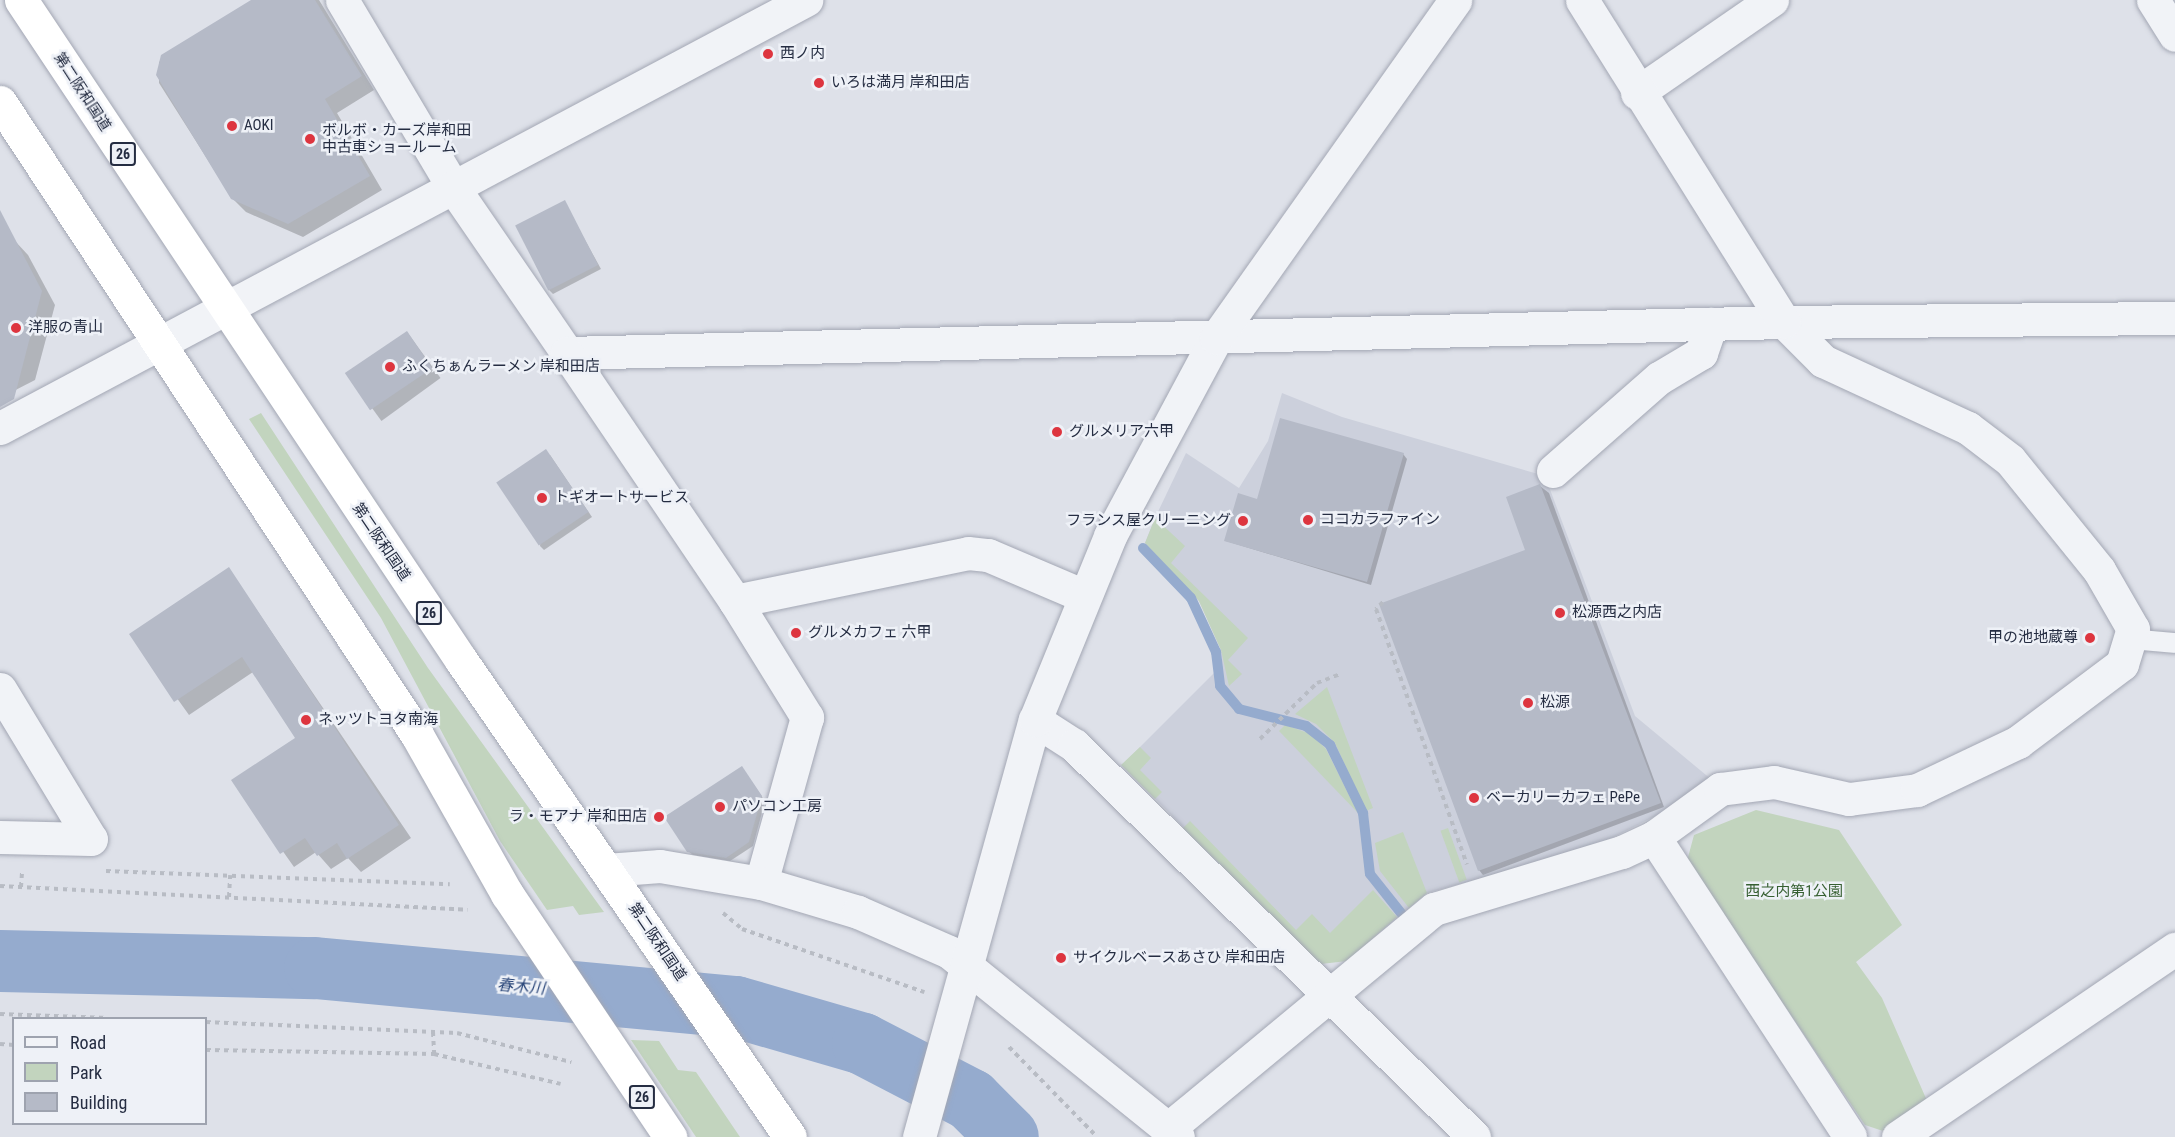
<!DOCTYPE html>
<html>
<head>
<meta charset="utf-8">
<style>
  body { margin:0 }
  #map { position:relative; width:2175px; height:1137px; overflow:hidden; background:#dee1e9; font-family:"Roboto Condensed","Noto Sans JP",sans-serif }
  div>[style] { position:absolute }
  .built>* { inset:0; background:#ccd0dc }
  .green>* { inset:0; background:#c2d4be; transform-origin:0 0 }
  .shadow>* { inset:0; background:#0003; transform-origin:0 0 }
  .stream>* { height:10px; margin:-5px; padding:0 5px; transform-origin:5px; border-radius:5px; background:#95abce }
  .river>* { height:62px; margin:-31px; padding:0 31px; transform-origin:31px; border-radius:31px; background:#95abce }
  .building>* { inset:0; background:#b5bac7; transform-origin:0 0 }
  .path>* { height:4px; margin-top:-2px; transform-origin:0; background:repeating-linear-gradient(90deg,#b8bcc4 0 4.5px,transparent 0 9px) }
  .roads { filter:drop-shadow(0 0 2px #a3a7b4) drop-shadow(0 0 2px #a3a7b4) }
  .service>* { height:20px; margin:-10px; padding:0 10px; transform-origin:10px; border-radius:10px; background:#f1f3f7 }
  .minor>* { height:33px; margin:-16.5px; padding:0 16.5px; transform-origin:16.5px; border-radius:16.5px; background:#f1f3f7 }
  .tertiary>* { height:33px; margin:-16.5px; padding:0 16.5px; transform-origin:16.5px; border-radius:16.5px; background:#f1f3f7 }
  .trunk>* { height:33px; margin:-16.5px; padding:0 16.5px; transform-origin:16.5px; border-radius:16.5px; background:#fff }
  .dots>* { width:16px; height:16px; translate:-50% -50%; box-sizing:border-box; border:3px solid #eef1f7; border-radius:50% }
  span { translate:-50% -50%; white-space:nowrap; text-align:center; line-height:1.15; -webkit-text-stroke:5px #eef1f7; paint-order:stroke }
  .shield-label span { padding:2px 4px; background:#eef1f7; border:2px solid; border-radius:4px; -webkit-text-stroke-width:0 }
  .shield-label { font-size:14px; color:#252d42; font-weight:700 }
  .poi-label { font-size:15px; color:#252d42 }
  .left { translate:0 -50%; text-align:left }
  .right { translate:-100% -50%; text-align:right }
  .street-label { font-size:15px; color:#252d42 }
  .park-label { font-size:15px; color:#365f31 }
  .water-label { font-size:16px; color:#2b477a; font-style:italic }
  .legend { position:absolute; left:12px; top:1017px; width:195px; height:108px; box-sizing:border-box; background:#eef1f7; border:2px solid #9ea3af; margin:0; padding:8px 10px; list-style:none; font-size:18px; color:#252d42 }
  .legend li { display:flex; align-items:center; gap:12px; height:30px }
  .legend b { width:30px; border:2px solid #9ea3af }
</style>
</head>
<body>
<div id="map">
  <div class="built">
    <i style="clip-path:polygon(1282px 393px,1342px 417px,1545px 476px,1635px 716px,1712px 780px,1671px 808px,1594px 847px,1427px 893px,1347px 961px,1290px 935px,1122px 765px,1222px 665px,1221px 650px,1199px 601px,1145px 543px,1155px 518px,1186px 453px,1239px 488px,1268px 441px)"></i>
  </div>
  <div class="green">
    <i style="clip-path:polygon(261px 413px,428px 668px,604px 912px,579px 915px,573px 906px,547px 910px,500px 841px,381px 618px,249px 419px)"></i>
    <i style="clip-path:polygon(1155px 518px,1185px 546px,1171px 563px,1248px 638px,1228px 660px,1242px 674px,1229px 686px,1221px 650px,1199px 601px,1145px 543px)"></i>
    <i style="clip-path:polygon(1327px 687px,1373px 808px,1366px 811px,1335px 743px,1316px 724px,1295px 714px)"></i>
    <i style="clip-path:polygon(1285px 725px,1311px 734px,1326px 749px,1358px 813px,1279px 731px)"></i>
    <i style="clip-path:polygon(1140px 747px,1151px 758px,1140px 770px,1162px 792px,1155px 799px,1121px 765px)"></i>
    <i style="clip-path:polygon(1756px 810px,1839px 830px,1902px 925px,1856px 962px,1882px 998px,1928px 1103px,1886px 1132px,1865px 1125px,1687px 861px,1694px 835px)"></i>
    <i style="clip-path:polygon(1190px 821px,1296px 930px,1312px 914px,1330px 933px,1373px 890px,1397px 917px,1347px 961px,1321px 964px,1183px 828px)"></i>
    <i style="left:1448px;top:828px;width:55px;height:8px;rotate:70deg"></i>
    <i style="clip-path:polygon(1403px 832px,1427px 893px,1409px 908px,1380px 871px,1375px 843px)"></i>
    <i style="clip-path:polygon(631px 1040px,659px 1041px,678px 1070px,696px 1072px,740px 1137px,696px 1137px)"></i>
  </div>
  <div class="shadow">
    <i style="clip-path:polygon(255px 0,319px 0,374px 90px,337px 113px,382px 190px,303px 237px,246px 212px,232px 198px,159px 83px,159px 62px)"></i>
    <i style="clip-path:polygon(564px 202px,601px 269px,553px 294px,549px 290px)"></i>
    <i style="clip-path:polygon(15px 241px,28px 255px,55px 305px,35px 380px,0 398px,0 249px)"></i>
    <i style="left:407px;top:332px;width:57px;height:73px;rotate:54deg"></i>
    <i style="clip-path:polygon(1403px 454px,1407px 459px,1371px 585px,1226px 541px,1258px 500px)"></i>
    <i style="clip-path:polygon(550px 455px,592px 517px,544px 550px,540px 546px)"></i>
    <i style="clip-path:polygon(1540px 486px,1549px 493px,1664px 807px,1483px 875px,1479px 870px)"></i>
    <i style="clip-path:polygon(229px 569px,411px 838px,361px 872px,348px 858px,331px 869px,316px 852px,294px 867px,233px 781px,297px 739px,253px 672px,189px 715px,131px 634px)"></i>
    <i style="clip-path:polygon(745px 772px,765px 801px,753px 846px,730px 861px,693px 855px,688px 851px)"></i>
  </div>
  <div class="stream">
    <i style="left:1143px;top:548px;width:69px;rotate:46.2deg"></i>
    <i style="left:1191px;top:598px;width:60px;rotate:65.2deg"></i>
    <i style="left:1216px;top:652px;width:34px;rotate:83deg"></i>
    <i style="left:1220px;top:686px;width:30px;rotate:50deg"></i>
    <i style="left:1239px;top:709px;width:69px;rotate:14.2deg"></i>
    <i style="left:1306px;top:726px;width:31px;rotate:38deg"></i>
    <i style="left:1330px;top:745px;width:76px;rotate:64.1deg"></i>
    <i style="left:1363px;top:813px;width:61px;rotate:83.5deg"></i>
    <i style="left:1370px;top:874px;width:50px;rotate:51.5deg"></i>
  </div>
  <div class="river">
    <i style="left:0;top:961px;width:315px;rotate:1.3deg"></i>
    <i style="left:315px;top:968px;width:423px;rotate:5.3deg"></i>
    <i style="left:736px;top:1007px;width:132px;rotate:16.2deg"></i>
    <i style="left:863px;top:1044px;width:122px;rotate:27.4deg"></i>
    <i style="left:971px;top:1100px;width:52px;rotate:45deg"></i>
  </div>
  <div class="building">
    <i style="clip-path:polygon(251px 0,315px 0,362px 76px,325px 99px,370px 176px,288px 224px,231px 199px,156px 75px,161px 55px)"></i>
    <i style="left:565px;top:200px;width:73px;height:56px;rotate:63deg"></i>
    <i style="clip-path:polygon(0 210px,42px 291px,14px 399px,0 407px)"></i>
    <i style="left:407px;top:331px;width:45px;height:75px;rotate:56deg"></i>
    <i style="clip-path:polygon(1280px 418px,1404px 453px,1367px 582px,1224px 541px,1238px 493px,1257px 499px)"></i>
    <i style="left:546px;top:449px;width:76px;height:60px;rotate:56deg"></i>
    <i style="clip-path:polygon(1540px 484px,1661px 803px,1478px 871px,1379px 604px,1525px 550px,1506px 497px)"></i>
    <i style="clip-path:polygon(229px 567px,399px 825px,347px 859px,337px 843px,317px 856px,305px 838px,280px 854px,231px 780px,295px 738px,242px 657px,174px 702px,129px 634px)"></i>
    <i style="clip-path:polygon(742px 766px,762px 796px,749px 842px,726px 858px,687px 852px,664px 817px)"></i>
  </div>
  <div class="path">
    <i style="left:1383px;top:602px;width:10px;rotate:135deg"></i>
    <i style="left:1376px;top:609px;width:271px;rotate:70.4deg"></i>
    <i style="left:1260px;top:739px;width:80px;rotate:-44.5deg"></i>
    <i style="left:1317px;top:683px;width:26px;rotate:-21deg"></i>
    <i style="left:106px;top:871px;width:344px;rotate:2.2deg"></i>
    <i style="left:0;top:886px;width:468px;rotate:2.9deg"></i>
    <i style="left:21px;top:887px;width:16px;rotate:-86deg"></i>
    <i style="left:229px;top:897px;width:22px;rotate:-87deg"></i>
    <i style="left:723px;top:913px;width:25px;rotate:40deg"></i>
    <i style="left:742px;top:929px;width:193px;rotate:19.1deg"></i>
    <i style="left:0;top:1014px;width:108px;rotate:2.1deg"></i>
    <i style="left:206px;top:1022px;width:251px;rotate:2.5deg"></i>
    <i style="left:457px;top:1033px;width:118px;rotate:14.3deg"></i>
    <i style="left:433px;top:1032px;width:22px;rotate:87deg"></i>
    <i style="left:0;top:1044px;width:14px;rotate:4deg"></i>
    <i style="left:1009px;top:1047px;width:126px;rotate:45.6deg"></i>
    <i style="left:206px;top:1050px;width:228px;rotate:1deg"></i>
    <i style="left:434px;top:1054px;width:130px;rotate:13.3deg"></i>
  </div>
  <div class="roads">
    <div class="service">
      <i style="left:2130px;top:639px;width:45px;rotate:5.1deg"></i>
    </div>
    <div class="minor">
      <i style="left:342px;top:0;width:217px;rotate:59.3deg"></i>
      <i style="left:453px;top:187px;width:201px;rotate:55.5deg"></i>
      <i style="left:567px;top:353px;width:1217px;rotate:-1.46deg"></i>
      <i style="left:1784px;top:322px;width:391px;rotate:-0.6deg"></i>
      <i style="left:2153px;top:0;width:41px;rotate:57.8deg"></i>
      <i style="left:1637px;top:93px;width:164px;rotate:-34.6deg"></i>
      <i style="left:567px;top:353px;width:300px;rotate:55.9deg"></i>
      <i style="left:735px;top:601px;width:137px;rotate:58.2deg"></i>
      <i style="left:807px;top:717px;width:172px;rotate:105.5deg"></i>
      <i style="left:1553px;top:471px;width:141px;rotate:-41.3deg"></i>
      <i style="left:1659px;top:378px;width:49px;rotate:-30.8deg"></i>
      <i style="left:1701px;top:353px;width:31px;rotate:-71deg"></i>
      <i style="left:735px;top:601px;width:238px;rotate:-11.6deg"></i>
      <i style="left:968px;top:553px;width:20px;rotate:6deg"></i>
      <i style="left:988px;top:555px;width:102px;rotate:23.1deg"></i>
      <i style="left:0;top:689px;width:175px;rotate:58.8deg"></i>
      <i style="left:91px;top:839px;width:91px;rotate:-178.7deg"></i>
      <i style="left:1035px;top:720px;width:46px;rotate:32.7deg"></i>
      <i style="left:1074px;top:745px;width:560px;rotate:44.42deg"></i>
      <i style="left:1654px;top:837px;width:358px;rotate:56.8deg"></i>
      <i style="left:606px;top:870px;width:54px;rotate:-4.2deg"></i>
      <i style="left:660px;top:866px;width:102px;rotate:9.6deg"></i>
      <i style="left:761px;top:883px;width:101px;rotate:16.6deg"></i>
      <i style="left:858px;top:912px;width:99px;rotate:23.7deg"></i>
      <i style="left:949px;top:952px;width:294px;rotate:38.9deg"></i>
      <i style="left:1169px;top:1128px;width:344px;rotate:-39.6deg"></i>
      <i style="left:1434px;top:909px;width:196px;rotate:-16.9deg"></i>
      <i style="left:1622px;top:852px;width:35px;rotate:-25deg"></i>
      <i style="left:1654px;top:837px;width:82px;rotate:-36deg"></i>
      <i style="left:1720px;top:789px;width:54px;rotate:-7.4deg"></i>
      <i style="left:1774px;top:782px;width:77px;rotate:12.8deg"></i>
      <i style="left:1849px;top:799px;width:69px;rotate:-7.5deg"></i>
      <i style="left:1917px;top:790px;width:112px;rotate:-25.4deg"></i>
      <i style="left:2018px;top:742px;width:130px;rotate:-36.9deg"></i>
      <i style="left:2122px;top:664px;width:37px;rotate:-73deg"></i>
      <i style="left:2133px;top:629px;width:68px;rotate:-120deg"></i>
      <i style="left:2099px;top:570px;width:141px;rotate:-129deg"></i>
      <i style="left:2010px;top:460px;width:53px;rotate:-142.7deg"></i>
      <i style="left:1968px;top:428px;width:160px;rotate:-155.2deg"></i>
      <i style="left:1823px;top:361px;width:55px;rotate:-135deg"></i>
      <i style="left:1784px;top:322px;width:380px;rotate:-122.1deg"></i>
      <i style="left:1898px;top:1137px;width:335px;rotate:-34.2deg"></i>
    </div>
    <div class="tertiary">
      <i style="left:0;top:428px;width:913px;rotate:-27.97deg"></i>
      <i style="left:919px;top:1137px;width:433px;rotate:-74.5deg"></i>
      <i style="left:1035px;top:720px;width:199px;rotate:-67.8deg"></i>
      <i style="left:1110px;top:536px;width:225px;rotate:-61.8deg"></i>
      <i style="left:1216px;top:338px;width:414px;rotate:-54.7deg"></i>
    </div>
    <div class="trunk">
      <i style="left:21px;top:0;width:793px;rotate:56.31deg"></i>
      <i style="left:461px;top:660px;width:579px;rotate:55.4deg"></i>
      <i style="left:0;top:102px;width:758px;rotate:56.62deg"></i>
      <i style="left:417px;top:735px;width:183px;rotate:60.5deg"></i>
      <i style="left:507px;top:894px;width:293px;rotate:56.1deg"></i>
    </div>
  </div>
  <div class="dots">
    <i style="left:768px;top:54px;background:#dd353f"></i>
    <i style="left:819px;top:83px;background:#dd353f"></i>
    <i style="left:232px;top:126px;background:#dd353f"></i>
    <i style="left:310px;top:139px;background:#dd353f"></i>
    <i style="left:16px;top:328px;background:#dd353f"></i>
    <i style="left:390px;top:367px;background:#dd353f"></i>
    <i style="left:1057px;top:432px;background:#dd353f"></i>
    <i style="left:542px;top:498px;background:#dd353f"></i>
    <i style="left:1308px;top:520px;background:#dd353f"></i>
    <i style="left:1243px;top:521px;background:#dd353f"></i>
    <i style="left:1560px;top:613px;background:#dd353f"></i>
    <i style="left:796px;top:633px;background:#dd353f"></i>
    <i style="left:2090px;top:638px;background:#dd353f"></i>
    <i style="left:1528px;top:703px;background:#dd353f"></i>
    <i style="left:306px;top:720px;background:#dd353f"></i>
    <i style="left:1474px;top:798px;background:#dd353f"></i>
    <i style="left:720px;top:807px;background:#dd353f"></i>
    <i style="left:659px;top:817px;background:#dd353f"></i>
    <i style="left:1061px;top:958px;background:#dd353f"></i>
  </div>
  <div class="shield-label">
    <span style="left:123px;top:154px">26</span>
    <span style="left:429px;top:613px">26</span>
    <span style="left:642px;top:1097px">26</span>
  </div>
  <div class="poi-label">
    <span class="left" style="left:780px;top:54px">西ノ内</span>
    <span class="left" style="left:831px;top:83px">いろは満月 岸和田店</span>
    <span class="left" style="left:244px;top:126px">AOKI</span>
    <span class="left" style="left:322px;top:139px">ボルボ・カーズ岸和田<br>中古車ショールーム</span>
    <span class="left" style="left:28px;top:328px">洋服の青山</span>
    <span class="left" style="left:402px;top:367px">ふくちぁんラーメン 岸和田店</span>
    <span class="left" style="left:1069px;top:432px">グルメリア六甲</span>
    <span class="left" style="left:554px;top:498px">トギオートサービス</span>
    <span class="left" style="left:1320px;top:520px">ココカラファイン</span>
    <span class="right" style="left:1231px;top:521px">フランス屋クリーニング</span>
    <span class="left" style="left:1572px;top:613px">松源西之内店</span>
    <span class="left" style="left:808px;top:633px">グルメカフェ 六甲</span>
    <span class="right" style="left:2078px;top:638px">甲の池地蔵尊</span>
    <span class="left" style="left:1540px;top:703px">松源</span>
    <span class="left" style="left:318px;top:720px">ネッツトヨタ南海</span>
    <span class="left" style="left:1486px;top:798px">ベーカリーカフェ PePe</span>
    <span class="left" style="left:732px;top:807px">パソコン工房</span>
    <span class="right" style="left:647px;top:817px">ラ・モアナ 岸和田店</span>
    <span class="left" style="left:1073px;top:958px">サイクルベースあさひ 岸和田店</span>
  </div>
  <div class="street-label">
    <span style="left:82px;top:92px;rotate:57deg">第二阪和国道</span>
    <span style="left:381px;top:542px;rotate:56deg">第二阪和国道</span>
    <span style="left:657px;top:942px;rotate:56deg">第二阪和国道</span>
  </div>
  <div class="park-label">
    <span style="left:1794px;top:892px">西之内第1公園</span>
  </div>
  <div class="water-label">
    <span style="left:521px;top:987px;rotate:5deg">春木川</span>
  </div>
  <ul class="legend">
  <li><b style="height:8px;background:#f1f3f7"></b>Road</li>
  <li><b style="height:16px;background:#c2d4be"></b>Park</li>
  <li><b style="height:16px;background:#b5bac7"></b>Building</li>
  </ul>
</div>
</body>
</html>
